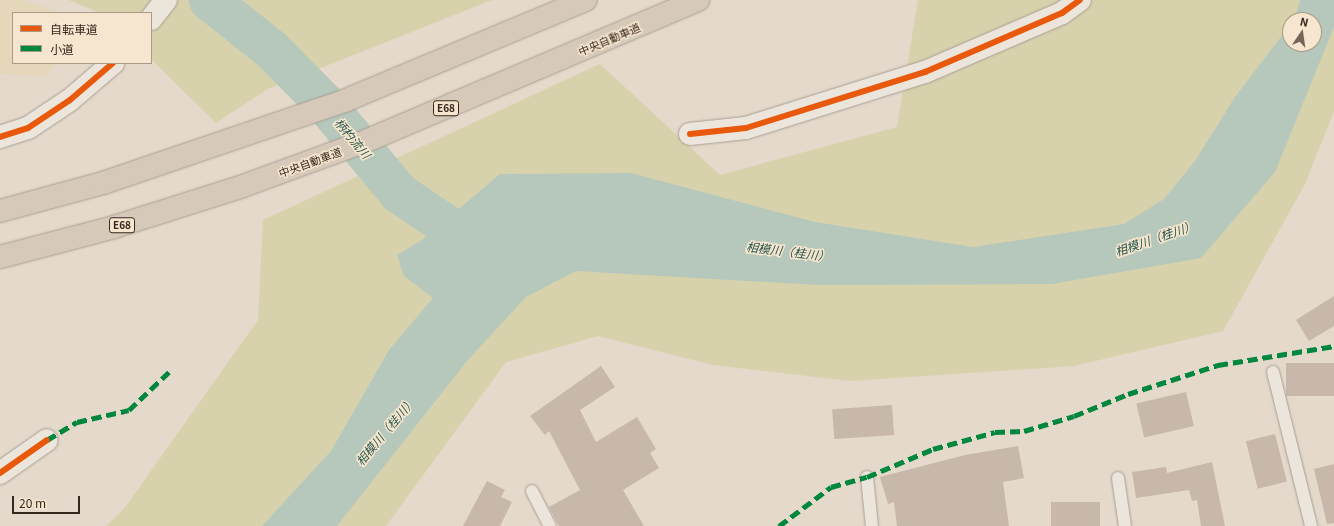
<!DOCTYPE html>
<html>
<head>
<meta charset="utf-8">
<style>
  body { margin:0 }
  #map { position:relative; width:1334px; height:526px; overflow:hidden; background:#e4d9ca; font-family:Georgia,"Noto Sans JP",serif }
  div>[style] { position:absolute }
  .farmland>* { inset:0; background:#e5d7ba }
  .green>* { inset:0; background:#d7d2ac }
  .water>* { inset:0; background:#b6c8bb }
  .river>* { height:41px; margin:-20.5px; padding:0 20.5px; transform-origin:20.5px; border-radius:20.5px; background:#b6c8bb }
  .building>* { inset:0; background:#c8b7ab; transform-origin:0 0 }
  .roads { filter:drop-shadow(0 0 1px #a99e94) drop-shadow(0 0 1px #a99e94) }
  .lane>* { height:12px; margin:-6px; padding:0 6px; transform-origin:6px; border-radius:6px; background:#ece5dc }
  .street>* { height:22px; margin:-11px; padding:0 11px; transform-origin:11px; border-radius:11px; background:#ece5dc }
  .secondary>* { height:22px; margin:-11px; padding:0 11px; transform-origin:11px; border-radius:11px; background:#ece5dc }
  .highway>* { height:22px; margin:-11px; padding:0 11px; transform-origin:11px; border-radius:11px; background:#d7c9ba }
  .quiet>* { height:5px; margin-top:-2.5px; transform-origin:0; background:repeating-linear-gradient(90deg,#00873e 0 10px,transparent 0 15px) }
  .cycleway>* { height:6px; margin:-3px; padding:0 3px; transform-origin:3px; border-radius:3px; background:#e8590c }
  span { translate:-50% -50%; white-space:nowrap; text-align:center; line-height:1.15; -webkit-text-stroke:3px #f6e6cf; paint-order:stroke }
  .shield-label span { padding:1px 3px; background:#f6e6cf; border:1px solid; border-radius:3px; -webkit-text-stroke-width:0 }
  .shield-label { font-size:10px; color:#37261c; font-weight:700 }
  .street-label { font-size:11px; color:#37261c }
  .water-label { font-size:12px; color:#2a584f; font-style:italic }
  .legend { position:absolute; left:12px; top:12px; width:140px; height:52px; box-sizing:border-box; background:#f6e6cf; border:1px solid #aa9987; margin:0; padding:5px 7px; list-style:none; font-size:12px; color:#37261c }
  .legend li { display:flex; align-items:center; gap:8px; height:20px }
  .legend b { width:20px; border:1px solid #aa9987 }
  .north { position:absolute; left:1282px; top:12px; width:40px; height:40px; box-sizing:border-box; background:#f6e6cf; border:1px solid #aa9987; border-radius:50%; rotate:13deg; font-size:11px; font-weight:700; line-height:16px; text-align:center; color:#37261c }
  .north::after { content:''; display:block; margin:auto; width:14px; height:18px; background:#746559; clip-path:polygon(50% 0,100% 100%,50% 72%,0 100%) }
  .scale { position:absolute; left:12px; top:496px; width:68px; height:18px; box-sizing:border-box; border:2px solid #37261c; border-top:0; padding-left:5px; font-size:12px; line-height:14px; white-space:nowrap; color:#37261c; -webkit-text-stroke:3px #f6e6cf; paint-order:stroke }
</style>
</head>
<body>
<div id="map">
  <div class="farmland">
    <i style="clip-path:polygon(0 0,24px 0,61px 13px,13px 13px,13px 63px,58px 63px,45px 76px,0 74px)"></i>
  </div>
  <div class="green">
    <i style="clip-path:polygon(69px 0,492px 0,268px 89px,216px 123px,151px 59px,151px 13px,100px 13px)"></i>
    <i style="clip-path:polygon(evenodd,918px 0,1334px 0,1334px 112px,1304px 186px,1223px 331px,1074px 366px,850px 381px,713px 365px,598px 336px,506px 362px,386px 526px,106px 526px,124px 509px,258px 320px,263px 220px,600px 64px,720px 175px,897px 127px,918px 0,1290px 20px,1314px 20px,1314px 44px,1290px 44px,1290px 20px)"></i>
  </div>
  <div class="water">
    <i style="clip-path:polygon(1300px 0,1334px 0,1334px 27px,1275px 172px,1201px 258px,1052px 284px,818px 285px,576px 271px,526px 297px,467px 361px,337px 526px,262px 526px,331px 451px,389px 350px,433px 298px,404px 276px,397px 255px,422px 240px,500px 174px,631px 173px,815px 222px,973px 247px,1124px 224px,1164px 199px,1195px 161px,1235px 97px,1290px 25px,1290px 44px,1314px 44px,1314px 20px,1294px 20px)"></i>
  </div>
  <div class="river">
    <i style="left:209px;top:0;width:80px;rotate:38.4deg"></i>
    <i style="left:272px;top:50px;width:76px;rotate:45.5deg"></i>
    <i style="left:325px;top:104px;width:116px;rotate:50.3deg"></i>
    <i style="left:399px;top:193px;width:109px;rotate:34.1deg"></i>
  </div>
  <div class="building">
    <i style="clip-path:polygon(1334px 296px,1334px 326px,1309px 341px,1296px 320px)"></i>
    <i style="left:1334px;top:363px;width:33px;height:48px;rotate:90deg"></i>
    <i style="clip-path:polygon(601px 366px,615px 387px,580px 410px,596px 442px,637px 417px,656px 449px,650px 453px,659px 468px,623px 490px,644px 526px,559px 526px,549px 507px,580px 490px,549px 431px,545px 435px,530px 416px)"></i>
    <i style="left:1186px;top:392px;width:35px;height:51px;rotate:77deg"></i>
    <i style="left:892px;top:405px;width:30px;height:60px;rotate:86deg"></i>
    <i style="left:1275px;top:434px;width:49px;height:30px;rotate:76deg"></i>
    <i style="clip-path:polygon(1018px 446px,1024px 478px,1003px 482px,1009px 526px,897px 526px,894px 502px,888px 504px,880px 477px,965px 455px)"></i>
    <i style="clip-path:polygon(1212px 462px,1225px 526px,1201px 526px,1197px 500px,1192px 501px,1189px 490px,1136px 498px,1132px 472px,1166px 467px,1167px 473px)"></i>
    <i style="clip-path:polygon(1334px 464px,1334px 523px,1327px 524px,1314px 469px)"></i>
    <i style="clip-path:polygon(487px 481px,505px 490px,501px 497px,512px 502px,500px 526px,463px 526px)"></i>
    <i style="left:1051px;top:502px;width:49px;height:24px"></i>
  </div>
  <div class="roads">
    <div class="lane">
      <i style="left:1273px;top:372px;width:159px;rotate:76.1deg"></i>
      <i style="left:867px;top:477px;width:49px;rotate:84.2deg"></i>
      <i style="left:1118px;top:478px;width:49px;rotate:81.7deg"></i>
      <i style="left:532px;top:491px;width:39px;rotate:63deg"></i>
    </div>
    <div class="street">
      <i style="left:690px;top:134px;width:56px;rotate:-6.1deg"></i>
      <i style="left:746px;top:128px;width:188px;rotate:-17.4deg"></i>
      <i style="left:925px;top:72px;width:149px;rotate:-23.3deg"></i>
      <i style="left:1062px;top:13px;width:22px;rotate:-36deg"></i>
      <i style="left:0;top:137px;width:29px;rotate:-18deg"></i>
      <i style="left:28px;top:128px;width:50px;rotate:-33.7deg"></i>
      <i style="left:70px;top:100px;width:57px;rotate:-40.7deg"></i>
      <i style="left:0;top:473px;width:57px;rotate:-35.1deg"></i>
    </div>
    <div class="secondary">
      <i style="left:151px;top:19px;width:24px;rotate:-52deg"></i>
    </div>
    <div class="highway">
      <i style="left:0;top:211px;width:107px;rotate:-15.2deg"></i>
      <i style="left:103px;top:183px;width:255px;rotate:-18.8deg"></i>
      <i style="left:344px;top:101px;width:262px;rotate:-22.7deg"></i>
      <i style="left:0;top:257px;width:118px;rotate:-14.7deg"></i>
      <i style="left:114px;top:227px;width:135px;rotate:-17.6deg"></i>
      <i style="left:243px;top:186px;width:131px;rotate:-20.1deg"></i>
      <i style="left:366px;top:141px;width:361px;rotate:-23deg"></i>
    </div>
  </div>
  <div class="quiet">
    <i style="left:47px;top:440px;width:35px;rotate:-31deg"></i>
    <i style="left:77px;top:422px;width:53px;rotate:-13deg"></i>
    <i style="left:129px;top:410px;width:57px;rotate:-43.6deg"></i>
    <i style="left:779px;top:526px;width:65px;rotate:-36.9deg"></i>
    <i style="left:831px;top:487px;width:37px;rotate:-16deg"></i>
    <i style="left:867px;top:477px;width:72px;rotate:-23deg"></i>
    <i style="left:933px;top:449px;width:64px;rotate:-15.3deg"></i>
    <i style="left:995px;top:432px;width:29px;rotate:-2deg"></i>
    <i style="left:1024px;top:431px;width:52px;rotate:-16.7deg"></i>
    <i style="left:1074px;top:416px;width:58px;rotate:-22.2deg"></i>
    <i style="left:1128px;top:394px;width:95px;rotate:-17.9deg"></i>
    <i style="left:1218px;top:365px;width:118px;rotate:-9.3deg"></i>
  </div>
  <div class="cycleway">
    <i style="left:690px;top:134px;width:56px;rotate:-6.1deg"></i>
    <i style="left:746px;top:128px;width:188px;rotate:-17.4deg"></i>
    <i style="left:925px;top:72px;width:149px;rotate:-23.3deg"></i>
    <i style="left:1062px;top:13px;width:22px;rotate:-36deg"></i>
    <i style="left:0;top:137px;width:29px;rotate:-18deg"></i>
    <i style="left:28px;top:128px;width:50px;rotate:-33.7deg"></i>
    <i style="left:70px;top:100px;width:57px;rotate:-40.7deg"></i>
    <i style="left:0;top:473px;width:57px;rotate:-35.1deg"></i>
  </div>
  <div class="shield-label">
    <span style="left:446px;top:108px">E68</span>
    <span style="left:122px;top:225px">E68</span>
  </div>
  <div class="street-label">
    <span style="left:609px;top:39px;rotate:-23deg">中央自動車道</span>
    <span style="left:310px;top:162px;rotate:-20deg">中央自動車道</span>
  </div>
  <div class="water-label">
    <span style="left:353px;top:138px;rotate:50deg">柄杓流川</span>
    <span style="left:1155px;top:238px;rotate:-19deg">相模川（桂川）</span>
    <span style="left:788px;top:251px;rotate:7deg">相模川（桂川）</span>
    <span style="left:385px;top:431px;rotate:-50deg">相模川（桂川）</span>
  </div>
  <ul class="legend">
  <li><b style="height:5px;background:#e8590c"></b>自転車道</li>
  <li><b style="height:5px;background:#00873e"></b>小道</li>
  </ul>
  <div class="north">N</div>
  <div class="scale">20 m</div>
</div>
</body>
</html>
